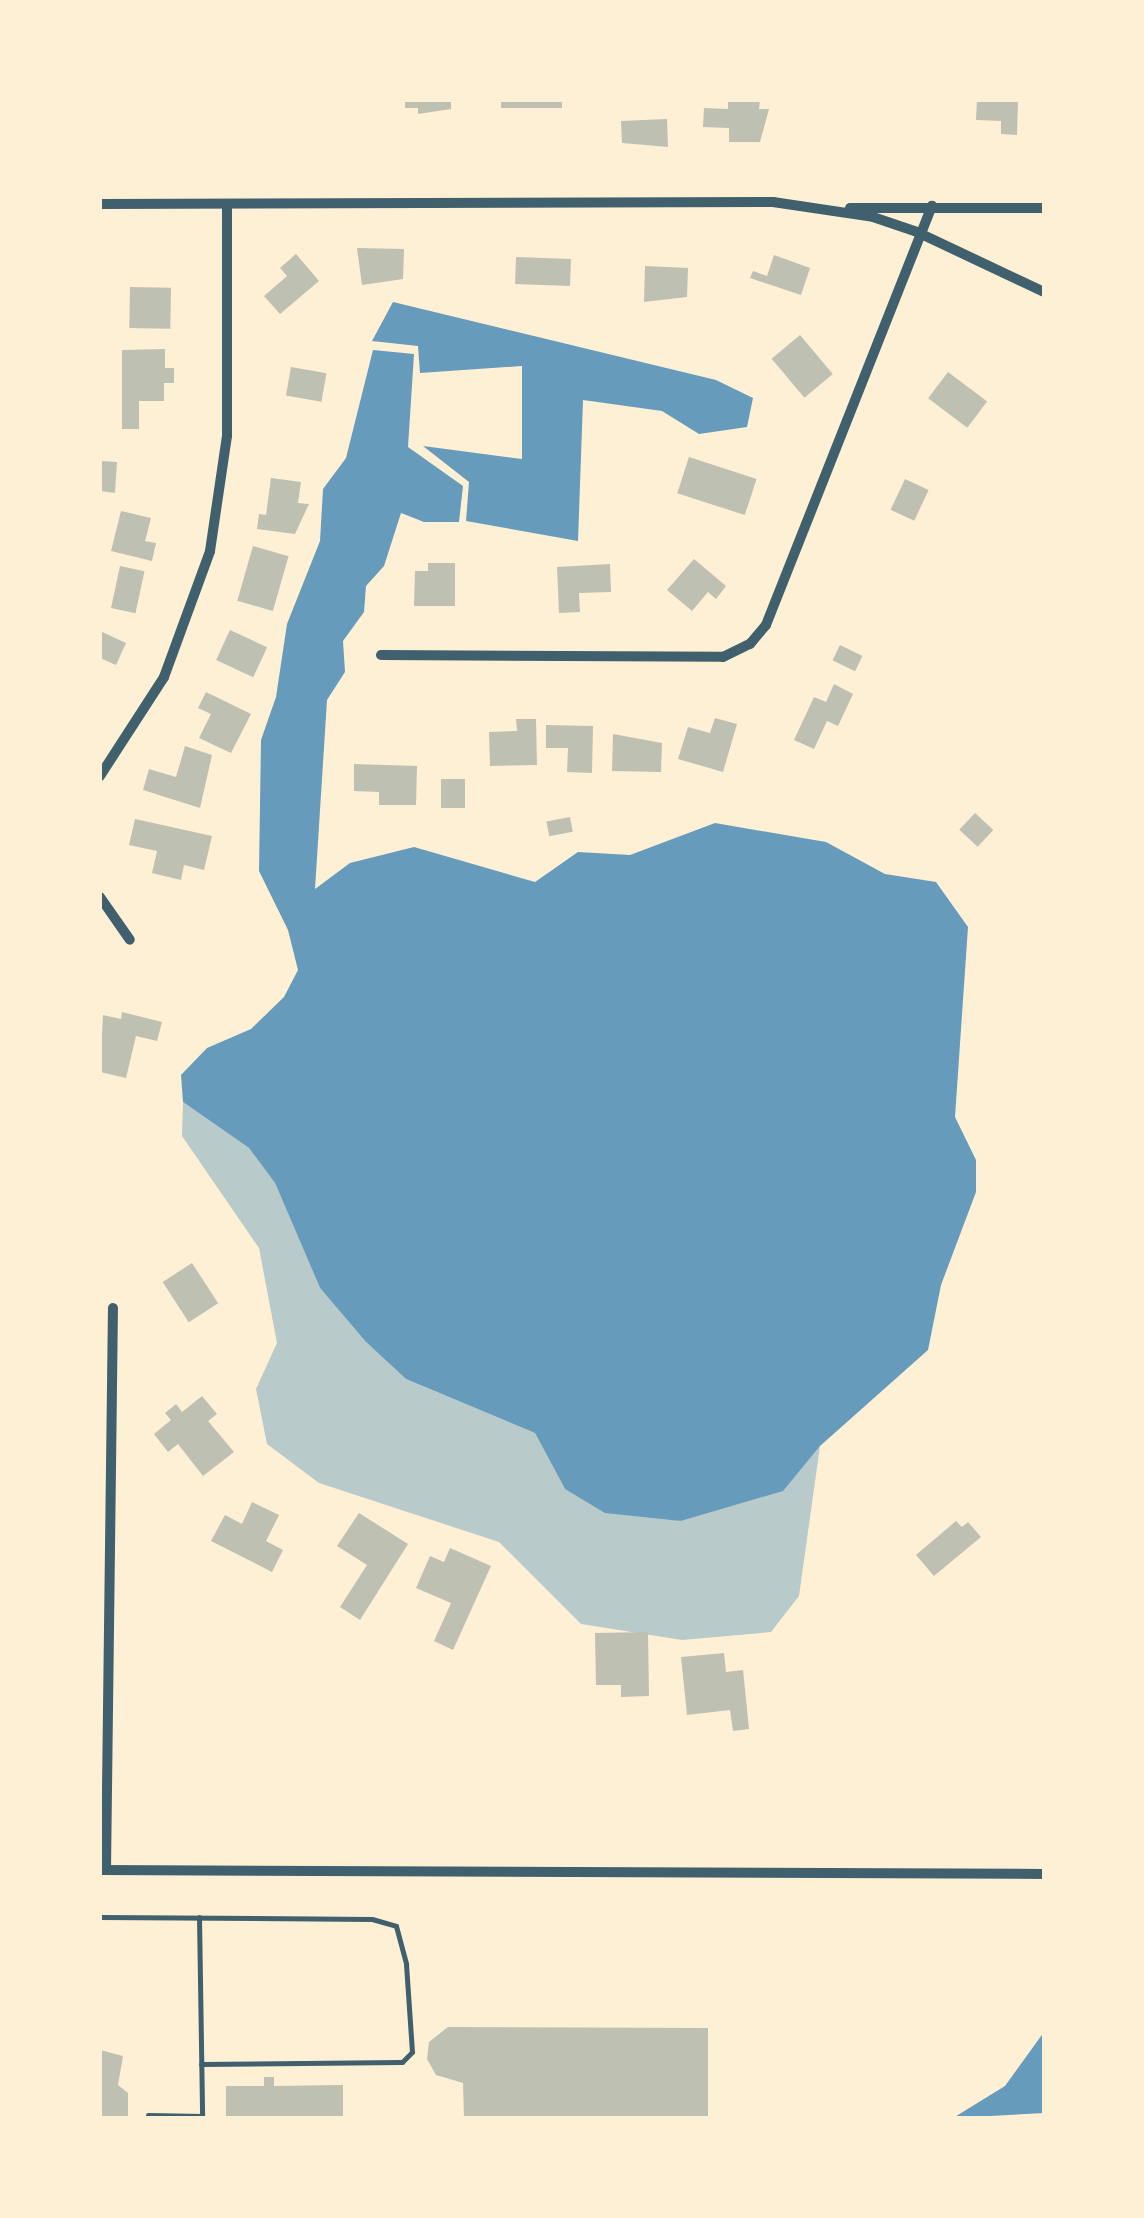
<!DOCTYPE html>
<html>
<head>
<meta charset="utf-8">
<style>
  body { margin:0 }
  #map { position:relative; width:1144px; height:2218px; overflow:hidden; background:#fdf0d5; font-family:"Noto Sans",sans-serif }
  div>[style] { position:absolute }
  .green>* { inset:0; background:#b9caca }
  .water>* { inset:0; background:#669bbc }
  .building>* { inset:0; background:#bec0b2; transform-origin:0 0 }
  .service>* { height:5px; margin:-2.5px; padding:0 2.5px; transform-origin:2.5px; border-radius:2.5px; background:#3f606c }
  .minor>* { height:10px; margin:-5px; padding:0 5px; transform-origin:5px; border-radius:5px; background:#3f606c }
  span { translate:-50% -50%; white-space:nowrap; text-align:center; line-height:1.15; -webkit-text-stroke:9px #fdf0d5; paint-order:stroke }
  .frame { position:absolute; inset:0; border:102px solid #fdf0d5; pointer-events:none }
</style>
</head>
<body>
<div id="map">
  <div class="green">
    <i style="clip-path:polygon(183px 1102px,249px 1148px,275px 1183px,320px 1288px,366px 1342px,406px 1379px,535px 1433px,565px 1489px,681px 1521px,782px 1491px,820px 1446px,799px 1596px,771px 1632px,682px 1640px,581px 1624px,499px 1542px,319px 1483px,267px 1444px,256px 1389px,277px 1343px,259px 1248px,182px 1136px)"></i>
  </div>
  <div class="water">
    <i style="clip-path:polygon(393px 302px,716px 380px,753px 398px,747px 427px,699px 434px,662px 411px,583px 400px,578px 541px,466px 521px,469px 482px,423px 446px,522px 459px,522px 366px,420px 373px,418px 346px,372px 341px)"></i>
    <i style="clip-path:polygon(373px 350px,414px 354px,408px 447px,463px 486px,459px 522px,424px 522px,401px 513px,384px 566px,366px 586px,364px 612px,343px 641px,345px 672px,327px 700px,315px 889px,350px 863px,414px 847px,535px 882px,578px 852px,630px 855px,715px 823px,826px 842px,885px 874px,936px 882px,968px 927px,955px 1117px,976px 1160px,976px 1192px,941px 1285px,928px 1350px,820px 1446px,783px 1491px,681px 1521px,605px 1513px,565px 1489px,535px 1433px,406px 1379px,366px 1342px,320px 1288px,275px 1183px,249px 1148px,183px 1102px,181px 1075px,207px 1048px,251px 1029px,284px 997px,298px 970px,288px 930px,259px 871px,261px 740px,276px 697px,287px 624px,320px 541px,323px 489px,346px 458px)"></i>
    <i style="clip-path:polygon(1044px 2032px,1044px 2113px,953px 2118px,1005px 2086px)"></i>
  </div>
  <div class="building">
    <i style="clip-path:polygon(405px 100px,451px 100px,451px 109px,418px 114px,418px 108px,405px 108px)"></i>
    <i style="left:501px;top:100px;width:61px;height:8px"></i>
    <i style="clip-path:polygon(728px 100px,760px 100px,759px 109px,769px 109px,760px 142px,729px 142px,729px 128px,703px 127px,704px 108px,728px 109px)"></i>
    <i style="clip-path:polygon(977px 100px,1018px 100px,1017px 135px,1001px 134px,1001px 121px,976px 120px)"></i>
    <i style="clip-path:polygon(667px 119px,668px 147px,622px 143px,621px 121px)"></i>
    <i style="clip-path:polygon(357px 248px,404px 249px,403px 279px,362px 285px)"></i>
    <i style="clip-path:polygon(296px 254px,319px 281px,280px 314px,264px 296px,287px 276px,280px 268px)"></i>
    <i style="clip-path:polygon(774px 255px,810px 268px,801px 295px,750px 278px,753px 271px,767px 276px)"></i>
    <i style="left:516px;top:257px;width:55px;height:27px;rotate:2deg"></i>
    <i style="clip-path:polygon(645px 266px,688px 268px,687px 297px,644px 302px)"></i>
    <i style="left:130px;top:287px;width:41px;height:41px;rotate:1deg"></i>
    <i style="left:800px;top:335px;width:51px;height:37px;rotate:50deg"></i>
    <i style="clip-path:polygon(165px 349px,165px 368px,174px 368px,174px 383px,164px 383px,164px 401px,139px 401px,139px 429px,122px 429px,122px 350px)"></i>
    <i style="left:291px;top:367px;width:36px;height:29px;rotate:10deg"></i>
    <i style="left:948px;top:372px;width:49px;height:33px;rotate:37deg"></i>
    <i style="left:689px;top:457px;width:71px;height:38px;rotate:18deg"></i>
    <i style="clip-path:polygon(100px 461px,117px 462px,115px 493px,100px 491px)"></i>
    <i style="clip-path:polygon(271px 478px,301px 482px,298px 503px,309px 504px,295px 534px,257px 529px,259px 514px,266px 515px)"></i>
    <i style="left:905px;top:479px;width:26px;height:34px;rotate:25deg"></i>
    <i style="clip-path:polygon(121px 511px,151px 518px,145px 541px,156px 543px,152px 561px,111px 551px)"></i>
    <i style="left:253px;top:546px;width:37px;height:57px;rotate:16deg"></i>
    <i style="clip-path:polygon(694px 559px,726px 586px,716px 599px,708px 592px,692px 611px,667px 590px)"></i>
    <i style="clip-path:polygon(428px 563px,455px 563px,455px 606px,414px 606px,415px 571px,428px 571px)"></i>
    <i style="clip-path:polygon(610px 564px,611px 592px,579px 593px,580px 612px,559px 613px,557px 567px)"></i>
    <i style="left:120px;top:566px;width:25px;height:43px;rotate:12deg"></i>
    <i style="left:230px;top:630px;width:41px;height:33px;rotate:25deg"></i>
    <i style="clip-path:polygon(100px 631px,126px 643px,116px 665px,100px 658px)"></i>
    <i style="left:840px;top:645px;width:25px;height:17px;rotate:26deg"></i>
    <i style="clip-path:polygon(834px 684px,853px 694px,838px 726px,827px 721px,814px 749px,794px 740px,814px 697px,826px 702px)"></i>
    <i style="clip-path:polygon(206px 692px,251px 714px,231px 753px,199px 738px,211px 714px,198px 708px)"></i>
    <i style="clip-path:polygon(715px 718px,737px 724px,723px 772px,678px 759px,688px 727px,710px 733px)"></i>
    <i style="clip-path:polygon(516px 719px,536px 719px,537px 765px,490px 766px,489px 732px,517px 731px)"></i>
    <i style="clip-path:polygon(546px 725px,593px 726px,592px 773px,567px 772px,568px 748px,546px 748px)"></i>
    <i style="clip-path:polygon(613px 734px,662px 743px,661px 772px,612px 771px)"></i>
    <i style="clip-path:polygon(185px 746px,212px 755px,200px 808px,143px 790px,149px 769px,176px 777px)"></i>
    <i style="clip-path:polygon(354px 764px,417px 766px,416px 805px,379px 805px,379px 792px,354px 791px)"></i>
    <i style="left:465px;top:779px;width:29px;height:24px;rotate:90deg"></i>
    <i style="left:975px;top:813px;width:25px;height:23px;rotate:43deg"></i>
    <i style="left:570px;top:817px;width:15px;height:24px;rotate:79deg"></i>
    <i style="clip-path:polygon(135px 819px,212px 836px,204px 870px,184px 865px,181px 880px,152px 873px,157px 851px,129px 845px)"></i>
    <i style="clip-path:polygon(122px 1012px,162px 1022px,157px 1041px,136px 1036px,126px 1078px,100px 1072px,103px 1015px,121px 1019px)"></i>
    <i style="left:192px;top:1263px;width:48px;height:35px;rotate:57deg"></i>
    <i style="clip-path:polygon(202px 1396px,217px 1414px,208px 1421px,234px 1452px,203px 1476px,178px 1444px,168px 1452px,154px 1434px,171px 1420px,165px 1413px,176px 1404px,182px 1412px)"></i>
    <i style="clip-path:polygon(252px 1502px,279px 1515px,266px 1541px,283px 1550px,272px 1572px,211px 1541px,225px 1515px,242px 1524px)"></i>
    <i style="clip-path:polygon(359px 1513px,408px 1544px,360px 1620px,340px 1607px,367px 1565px,337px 1546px)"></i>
    <i style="clip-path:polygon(956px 1521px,962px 1527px,968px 1522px,981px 1537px,934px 1576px,916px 1555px)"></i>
    <i style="clip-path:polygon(450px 1548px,491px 1566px,453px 1650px,434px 1641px,451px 1603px,416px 1588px,430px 1556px,444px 1562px)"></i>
    <i style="clip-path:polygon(648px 1632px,649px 1696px,621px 1697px,621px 1685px,596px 1685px,595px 1633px)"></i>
    <i style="clip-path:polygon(724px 1653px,726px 1672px,743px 1670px,749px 1729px,733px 1731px,730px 1710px,687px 1715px,681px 1657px)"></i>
    <i style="clip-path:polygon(448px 2027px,708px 2028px,708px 2118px,464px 2118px,463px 2083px,436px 2075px,427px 2059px,429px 2042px)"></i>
    <i style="clip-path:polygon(100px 2050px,123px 2056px,118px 2085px,128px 2093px,128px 2118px,100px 2118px)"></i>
    <i style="clip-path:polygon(264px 2077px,274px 2077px,274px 2086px,343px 2085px,343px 2118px,226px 2118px,226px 2086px,264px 2086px)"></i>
  </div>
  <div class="service">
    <i style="left:100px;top:1917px;width:272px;rotate:0.4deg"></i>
    <i style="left:372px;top:1919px;width:25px;rotate:16deg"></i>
    <i style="left:396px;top:1926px;width:39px;rotate:75deg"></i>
    <i style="left:406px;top:1964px;width:88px;rotate:86.1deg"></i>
    <i style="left:412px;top:2052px;width:14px;rotate:135deg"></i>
    <i style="left:402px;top:2062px;width:201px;rotate:179.4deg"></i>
    <i style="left:199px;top:1917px;width:201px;rotate:89.1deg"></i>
    <i style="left:148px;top:2115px;width:54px;rotate:1.1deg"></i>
  </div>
  <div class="minor">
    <i style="left:100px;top:204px;width:673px;rotate:-0.17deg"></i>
    <i style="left:773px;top:202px;width:101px;rotate:8.5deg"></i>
    <i style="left:873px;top:217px;width:46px;rotate:18.8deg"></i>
    <i style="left:917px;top:232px;width:140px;rotate:25.3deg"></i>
    <i style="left:850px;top:208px;width:194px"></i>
    <i style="left:381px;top:655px;width:342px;rotate:0.3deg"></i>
    <i style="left:723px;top:657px;width:30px;rotate:-26deg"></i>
    <i style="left:750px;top:644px;width:25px;rotate:-50deg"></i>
    <i style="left:766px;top:625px;width:451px;rotate:-68.4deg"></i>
    <i style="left:100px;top:776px;width:118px;rotate:-57.1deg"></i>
    <i style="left:164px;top:677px;width:134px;rotate:-69.9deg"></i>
    <i style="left:210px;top:551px;width:116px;rotate:-81.6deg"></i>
    <i style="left:227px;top:436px;width:231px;rotate:-90deg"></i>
    <i style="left:100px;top:897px;width:52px;rotate:55.1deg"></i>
    <i style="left:100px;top:1870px;width:944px;rotate:0.24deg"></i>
    <i style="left:106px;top:1870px;width:562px;rotate:-89.29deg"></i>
  </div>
  <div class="frame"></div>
</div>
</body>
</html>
